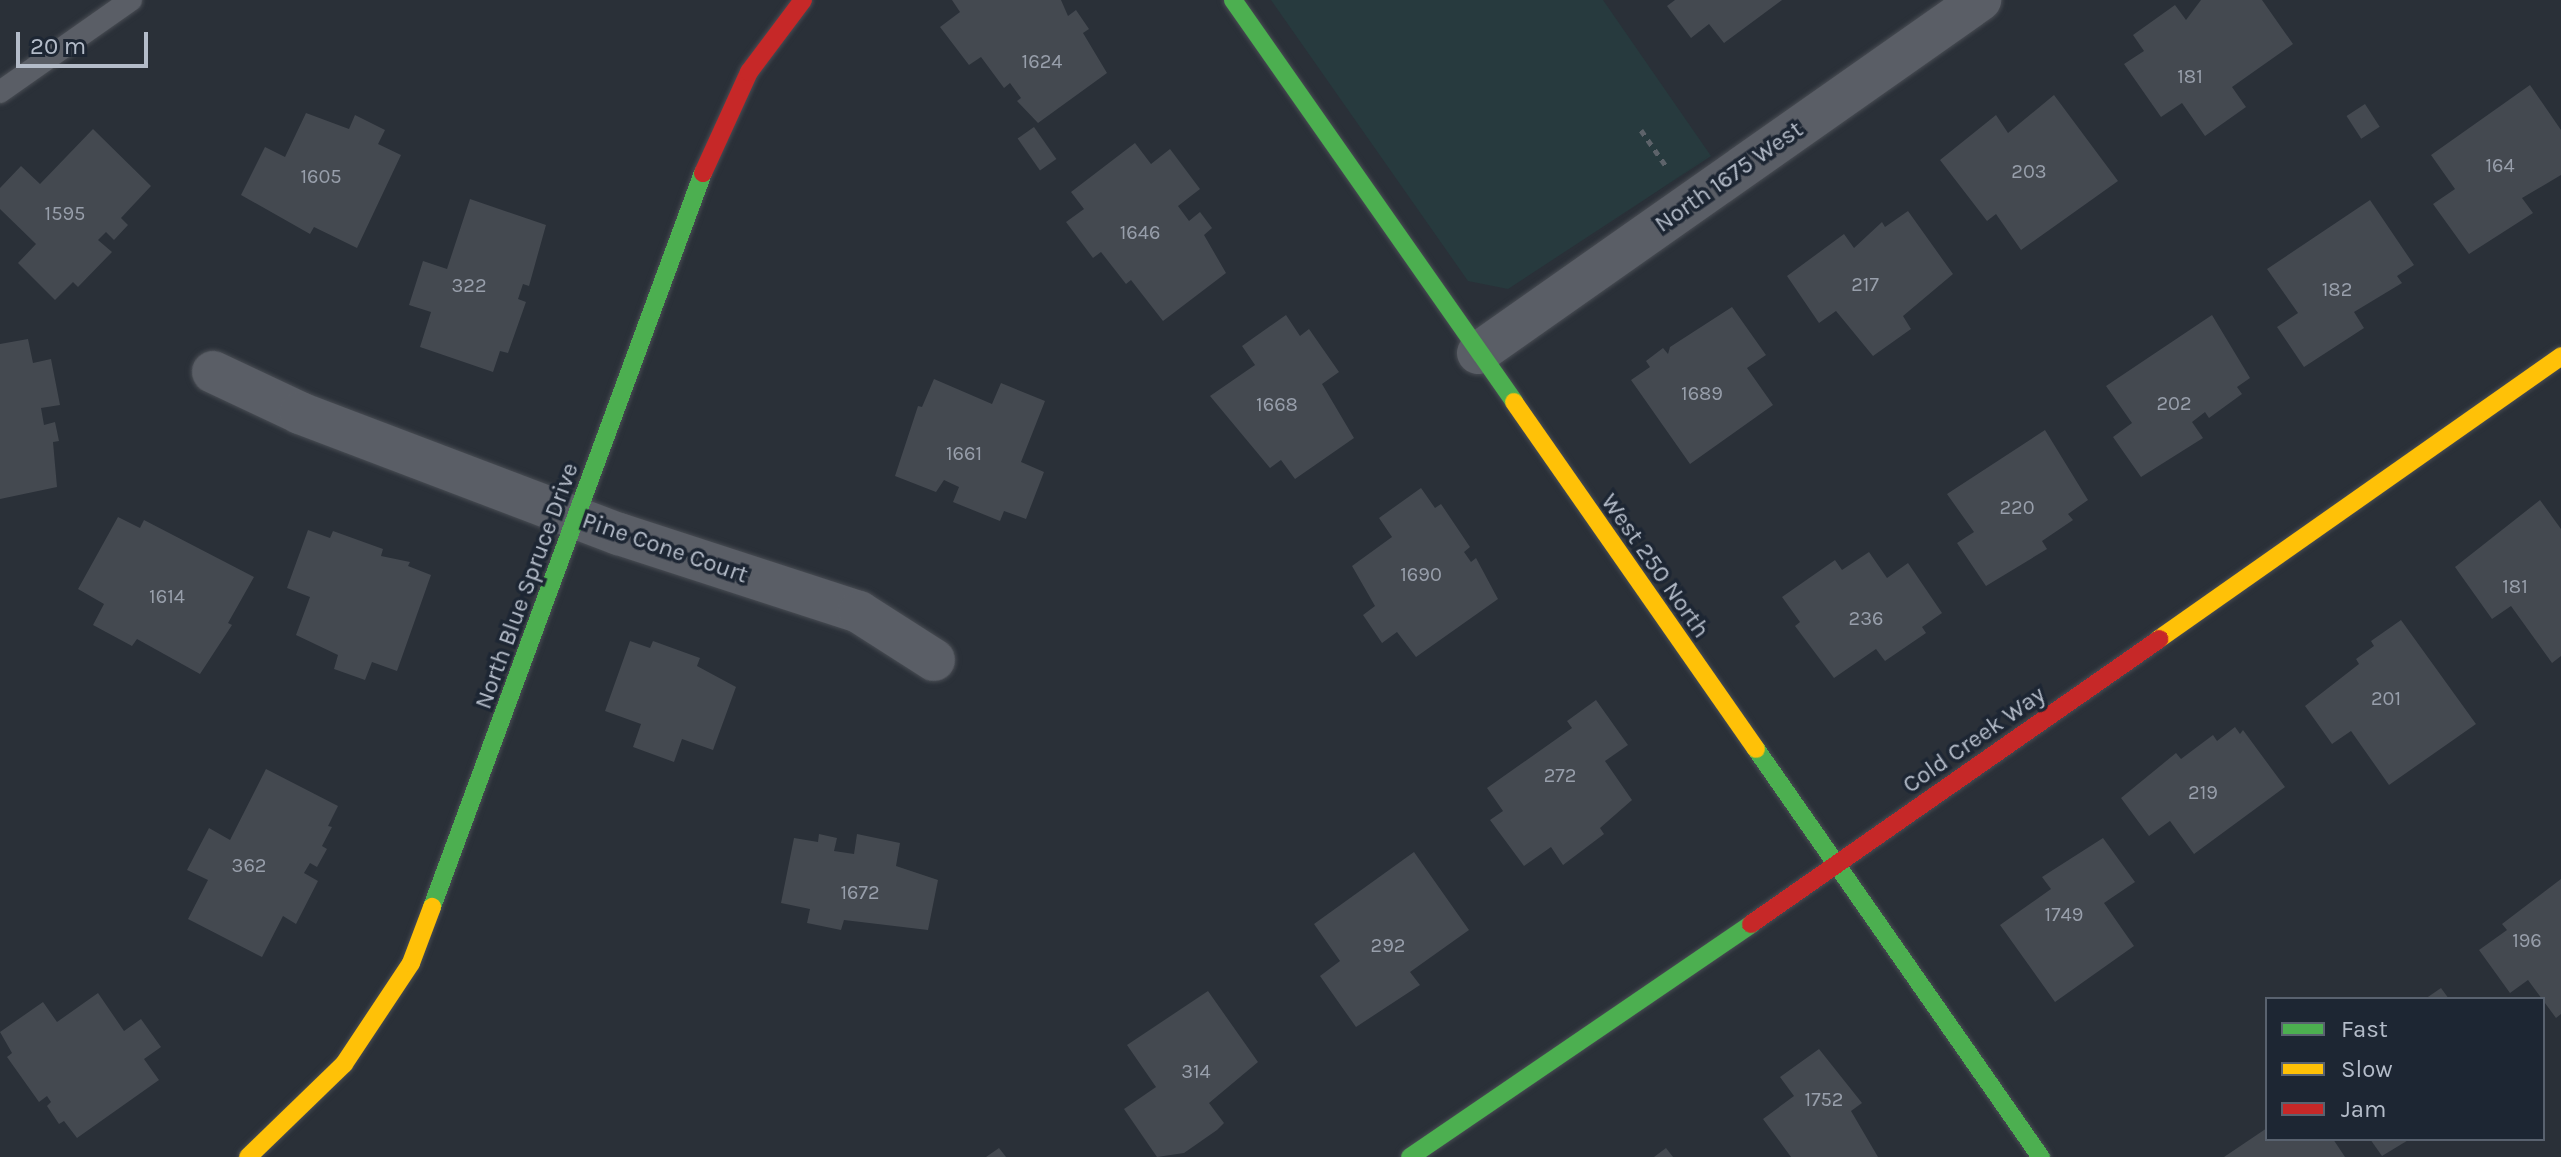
<!DOCTYPE html>
<html>
<head>
<meta charset="utf-8">
<style>
  body { margin:0 }
  #map { position:relative; width:2561px; height:1157px; overflow:hidden; background:#2a3038; font-family:Karla,sans-serif }
  div>[style] { position:absolute }
  .green>* { inset:0; background:#273a3e }
  .building>* { inset:0; background:#444950; transform-origin:0 0 }
  .path>* { height:5px; margin-top:-2.5px; transform-origin:0; background:repeating-linear-gradient(90deg,#5d636a 0 6px,transparent 0 12px) }
  .roads { filter:drop-shadow(0 0 2px #484c53) drop-shadow(0 0 2px #484c53) }
  .lane>* { height:22px; margin:-11px; padding:0 11px; transform-origin:11px; border-radius:11px; background:#5a5e66 }
  .street>* { height:42px; margin:-21px; padding:0 21px; transform-origin:21px; border-radius:21px; background:#5a5e66 }
  .fast>* { height:18px; margin:-9px; padding:0 9px; transform-origin:9px; border-radius:9px; background:#4caf50 }
  .slow>* { height:18px; margin:-9px; padding:0 9px; transform-origin:9px; border-radius:9px; background:#ffc107 }
  .jam>* { height:18px; margin:-9px; padding:0 9px; transform-origin:9px; border-radius:9px; background:#c62828 }
  span { translate:-50% -50%; white-space:nowrap; text-align:center; line-height:1.15; -webkit-text-stroke:7px #1d2633; paint-order:stroke }
  .number-label { font-size:20px; color:#989fab }
  .number-label span { -webkit-text-stroke-width:0 }
  .street-label { font-size:24px; color:#b4bcc9 }
  .legend { position:absolute; left:2265px; top:997px; width:280px; height:144px; box-sizing:border-box; background:#1d2633; border:2px solid #59626f; margin:0; padding:10px 14px; list-style:none; font-size:24px; color:#b4bcc9 }
  .legend li { display:flex; align-items:center; gap:16px; height:40px }
  .legend b { width:40px; border:2px solid #59626f }
  .scale { position:absolute; left:16px; top:32px; width:132px; height:36px; box-sizing:border-box; border:4px solid #b4bcc9; border-top:0; padding-left:10px; font-size:24px; line-height:28px; white-space:nowrap; color:#b4bcc9; -webkit-text-stroke:6px #1d2633; paint-order:stroke }
</style>
</head>
<body>
<div id="map">
  <div class="green">
    <i style="clip-path:polygon(1271px 0,1603px 0,1711px 156px,1508px 289px,1468px 281px)"></i>
  </div>
  <div class="building">
    <i style="clip-path:polygon(952px 0,1061px 0,1068px 16px,1076px 10px,1089px 29px,1083px 33px,1107px 73px,1038px 123px,1017px 101px,1021px 98px,1010px 83px,1004px 88px,981px 57px,969px 65px,940px 27px,960px 12px)"></i>
    <i style="clip-path:polygon(1675px 0,1782px 0,1724px 43px,1709px 24px,1691px 38px,1667px 6px)"></i>
    <i style="clip-path:polygon(2201px 0,2262px 0,2293px 44px,2232px 87px,2246px 107px,2205px 136px,2182px 103px,2161px 117px,2124px 64px,2144px 51px,2133px 35px,2175px 5px,2186px 20px)"></i>
    <i style="clip-path:polygon(2530px 85px,2561px 130px,2561px 175px,2522px 198px,2533px 213px,2469px 254px,2433px 204px,2455px 189px,2431px 155px)"></i>
    <i style="clip-path:polygon(2054px 95px,2118px 181px,2021px 250px,1996px 214px,1987px 221px,1940px 160px,1996px 115px,2008px 133px)"></i>
    <i style="left:2365px;top:104px;width:27px;height:22px;rotate:57deg"></i>
    <i style="clip-path:polygon(306px 113px,349px 129px,355px 115px,385px 130px,378px 144px,401px 155px,357px 248px,314px 227px,310px 234px,241px 195px,265px 147px,285px 157px)"></i>
    <i style="left:1034px;top:127px;width:39px;height:20px;rotate:55deg"></i>
    <i style="clip-path:polygon(93px 129px,151px 186px,121px 218px,128px 225px,114px 240px,106px 232px,98px 240px,112px 252px,78px 287px,73px 282px,55px 300px,18px 263px,36px 244px,0 209px,0 188px,21px 166px,40px 184px)"></i>
    <i style="clip-path:polygon(1135px 143px,1151px 164px,1170px 149px,1200px 189px,1178px 206px,1189px 221px,1200px 212px,1212px 228px,1204px 235px,1226px 273px,1163px 321px,1131px 280px,1126px 284px,1101px 252px,1093px 258px,1066px 222px,1084px 209px,1071px 192px)"></i>
    <i style="clip-path:polygon(470px 199px,546px 225px,529px 286px,523px 284px,518px 299px,526px 302px,508px 353px,500px 351px,493px 372px,420px 347px,431px 312px,409px 305px,423px 261px,447px 269px)"></i>
    <i style="clip-path:polygon(2370px 200px,2414px 265px,2397px 276px,2402px 283px,2354px 312px,2364px 328px,2304px 367px,2277px 327px,2298px 313px,2267px 269px)"></i>
    <i style="clip-path:polygon(1908px 211px,1953px 274px,1903px 316px,1911px 329px,1873px 356px,1836px 311px,1819px 323px,1787px 276px,1844px 234px,1854px 248px,1882px 222px,1885px 227px)"></i>
    <i style="clip-path:polygon(1732px 307px,1766px 355px,1747px 368px,1773px 405px,1690px 464px,1631px 380px,1650px 367px,1646px 361px,1663px 348px,1668px 354px,1670px 347px)"></i>
    <i style="clip-path:polygon(1286px 315px,1300px 336px,1309px 329px,1339px 372px,1322px 384px,1354px 438px,1295px 479px,1281px 460px,1270px 468px,1210px 396px,1255px 365px,1242px 346px)"></i>
    <i style="clip-path:polygon(2212px 315px,2250px 378px,2237px 387px,2242px 394px,2209px 418px,2205px 412px,2192px 422px,2203px 438px,2141px 477px,2113px 437px,2132px 423px,2106px 386px)"></i>
    <i style="clip-path:polygon(28px 339px,33px 363px,51px 359px,60px 405px,41px 408px,44px 425px,55px 422px,59px 441px,53px 442px,57px 487px,0 499px,0 344px)"></i>
    <i style="clip-path:polygon(934px 379px,992px 404px,1001px 383px,1045px 401px,1021px 462px,1044px 472px,1026px 519px,1004px 511px,1000px 521px,953px 502px,959px 487px,944px 480px,936px 492px,895px 476px,918px 406px,922px 407px)"></i>
    <i style="clip-path:polygon(2045px 430px,2088px 500px,2068px 514px,2073px 520px,2042px 541px,2047px 549px,1986px 586px,1957px 543px,1974px 532px,1947px 494px)"></i>
    <i style="clip-path:polygon(1421px 488px,1435px 508px,1441px 504px,1470px 547px,1464px 552px,1471px 562px,1476px 558px,1498px 599px,1416px 657px,1397px 632px,1382px 643px,1363px 615px,1375px 606px,1352px 566px,1392px 537px,1379px 518px)"></i>
    <i style="clip-path:polygon(2540px 500px,2561px 529px,2561px 656px,2552px 663px,2511px 606px,2492px 619px,2455px 567px)"></i>
    <i style="clip-path:polygon(118px 517px,140px 528px,144px 520px,254px 577px,228px 623px,232px 625px,200px 674px,137px 639px,132px 646px,93px 625px,104px 604px,78px 589px)"></i>
    <i style="clip-path:polygon(308px 530px,330px 538px,333px 531px,383px 549px,381px 556px,410px 562px,408px 566px,431px 575px,397px 671px,372px 662px,365px 680px,334px 669px,338px 655px,296px 635px,310px 597px,287px 588px)"></i>
    <i style="clip-path:polygon(1869px 552px,1887px 578px,1908px 563px,1942px 613px,1922px 627px,1926px 633px,1885px 661px,1876px 649px,1834px 678px,1795px 626px,1800px 622px,1782px 597px,1835px 560px,1842px 570px)"></i>
    <i style="clip-path:polygon(2401px 620px,2476px 724px,2389px 785px,2351px 731px,2332px 744px,2305px 706px,2359px 664px,2356px 659px,2374px 646px,2371px 641px)"></i>
    <i style="clip-path:polygon(630px 641px,650px 648px,653px 641px,700px 658px,697px 666px,736px 687px,713px 750px,682px 739px,674px 762px,633px 747px,641px 724px,605px 711px)"></i>
    <i style="clip-path:polygon(1596px 700px,1628px 745px,1605px 761px,1632px 800px,1600px 828px,1604px 834px,1563px 865px,1551px 847px,1524px 866px,1490px 820px,1503px 811px,1487px 788px,1572px 728px,1567px 721px)"></i>
    <i style="clip-path:polygon(2235px 727px,2240px 734px,2243px 730px,2285px 787px,2194px 854px,2170px 821px,2149px 836px,2121px 798px,2176px 753px,2181px 759px,2213px 735px,2217px 741px)"></i>
    <i style="clip-path:polygon(266px 769px,338px 806px,328px 826px,332px 827px,322px 846px,327px 849px,317px 867px,310px 863px,304px 873px,318px 881px,296px 924px,283px 916px,262px 957px,188px 919px,208px 880px,187px 870px,209px 828px,230px 840px)"></i>
    <i style="clip-path:polygon(819px 834px,837px 838px,834px 851px,854px 854px,857px 834px,900px 843px,896px 866px,938px 880px,928px 930px,844px 920px,841px 930px,807px 923px,810px 909px,781px 903px,794px 838px,818px 842px)"></i>
    <i style="clip-path:polygon(2103px 838px,2135px 882px,2104px 903px,2134px 946px,2055px 1002px,2000px 925px,2051px 889px,2042px 877px)"></i>
    <i style="clip-path:polygon(1414px 852px,1469px 930px,1410px 972px,1420px 985px,1356px 1027px,1320px 976px,1340px 961px,1314px 924px)"></i>
    <i style="clip-path:polygon(2561px 879px,2561px 1014px,2556px 1018px,2528px 980px,2510px 993px,2479px 950px,2507px 930px,2502px 924px)"></i>
    <i style="clip-path:polygon(2441px 988px,2449px 999px,2425px 999px)"></i>
    <i style="clip-path:polygon(1208px 991px,1258px 1062px,1209px 1103px,1224px 1123px,1217px 1130px,1184px 1153px,1157px 1157px,1124px 1109px,1156px 1087px,1127px 1045px)"></i>
    <i style="clip-path:polygon(98px 993px,124px 1031px,141px 1019px,161px 1047px,144px 1059px,159px 1080px,77px 1138px,64px 1121px,59px 1124px,47px 1106px,51px 1102px,47px 1096px,39px 1102px,7px 1057px,12px 1053px,0 1032px,43px 1002px,57px 1022px)"></i>
    <i style="clip-path:polygon(1819px 1049px,1862px 1103px,1851px 1111px,1878px 1157px,1791px 1157px,1763px 1119px,1794px 1096px,1780px 1077px)"></i>
    <i style="clip-path:polygon(2267px 1128px,2267px 1139px,2333px 1139px,2345px 1157px,2224px 1157px)"></i>
    <i style="clip-path:polygon(2370px 1139px,2410px 1139px,2382px 1156px)"></i>
    <i style="clip-path:polygon(999px 1148px,1006px 1157px,986px 1157px)"></i>
    <i style="clip-path:polygon(1666px 1148px,1673px 1157px,1654px 1157px)"></i>
  </div>
  <div class="path">
    <i style="left:1641px;top:130px;width:47px;rotate:55.3deg"></i>
  </div>
  <div class="roads">
    <div class="lane">
      <i style="left:0;top:92px;width:160px;rotate:-35.1deg"></i>
    </div>
    <div class="street">
      <i style="left:1478px;top:353px;width:614px;rotate:-35.11deg"></i>
      <i style="left:213px;top:372px;width:96px;rotate:25.2deg"></i>
      <i style="left:300px;top:413px;width:341px;rotate:20.8deg"></i>
      <i style="left:619px;top:534px;width:252px;rotate:18deg"></i>
      <i style="left:859px;top:612px;width:89px;rotate:32.6deg"></i>
    </div>
    <div class="fast">
      <i style="left:1233px;top:0;width:490px;rotate:55deg"></i>
      <i style="left:1756px;top:749px;width:498px;rotate:55.1deg"></i>
      <i style="left:432px;top:907px;width:782px;rotate:-69.74deg"></i>
      <i style="left:1410px;top:1157px;width:413px;rotate:-34.3deg"></i>
    </div>
    <div class="slow">
      <i style="left:1514px;top:402px;width:423px;rotate:55.1deg"></i>
      <i style="left:2159px;top:639px;width:492px;rotate:-35.1deg"></i>
      <i style="left:248px;top:1157px;width:134px;rotate:-44.1deg"></i>
      <i style="left:344px;top:1064px;width:121px;rotate:-56.4deg"></i>
      <i style="left:411px;top:963px;width:60px;rotate:-69.4deg"></i>
    </div>
    <div class="jam">
      <i style="left:703px;top:173px;width:111px;rotate:-65.5deg"></i>
      <i style="left:749px;top:72px;width:90px;rotate:-53.1deg"></i>
      <i style="left:1751px;top:924px;width:498px;rotate:-34.9deg"></i>
    </div>
  </div>
  <div class="number-label">
    <span style="left:1042px;top:61px">1624</span>
    <span style="left:2190px;top:76px">181</span>
    <span style="left:2500px;top:165px">164</span>
    <span style="left:2029px;top:171px">203</span>
    <span style="left:321px;top:176px">1605</span>
    <span style="left:65px;top:213px">1595</span>
    <span style="left:1140px;top:232px">1646</span>
    <span style="left:1865px;top:284px">217</span>
    <span style="left:469px;top:285px">322</span>
    <span style="left:2337px;top:289px">182</span>
    <span style="left:1702px;top:393px">1689</span>
    <span style="left:2174px;top:403px">202</span>
    <span style="left:1277px;top:404px">1668</span>
    <span style="left:964px;top:453px">1661</span>
    <span style="left:2017px;top:507px">220</span>
    <span style="left:1421px;top:574px">1690</span>
    <span style="left:2515px;top:586px">181</span>
    <span style="left:167px;top:596px">1614</span>
    <span style="left:1866px;top:618px">236</span>
    <span style="left:2386px;top:698px">201</span>
    <span style="left:1560px;top:775px">272</span>
    <span style="left:2203px;top:792px">219</span>
    <span style="left:249px;top:865px">362</span>
    <span style="left:860px;top:892px">1672</span>
    <span style="left:2064px;top:914px">1749</span>
    <span style="left:2527px;top:940px">196</span>
    <span style="left:1388px;top:945px">292</span>
    <span style="left:1196px;top:1071px">314</span>
    <span style="left:1824px;top:1099px">1752</span>
  </div>
  <div class="street-label">
    <span style="left:1729px;top:177px;rotate:-35deg">North 1675 West</span>
    <span style="left:665px;top:548px;rotate:19deg">Pine Cone Court</span>
    <span style="left:1655px;top:566px;rotate:55deg">West 250 North</span>
    <span style="left:527px;top:586px;rotate:-70deg">North Blue Spruce Drive</span>
    <span style="left:1974px;top:740px;rotate:-35deg">Cold Creek Way</span>
  </div>
  <ul class="legend">
  <li><b style="height:10px;background:#4caf50"></b>Fast</li>
  <li><b style="height:10px;background:#ffc107"></b>Slow</li>
  <li><b style="height:10px;background:#c62828"></b>Jam</li>
  </ul>
  <div class="scale">20 m</div>
</div>
</body>
</html>
